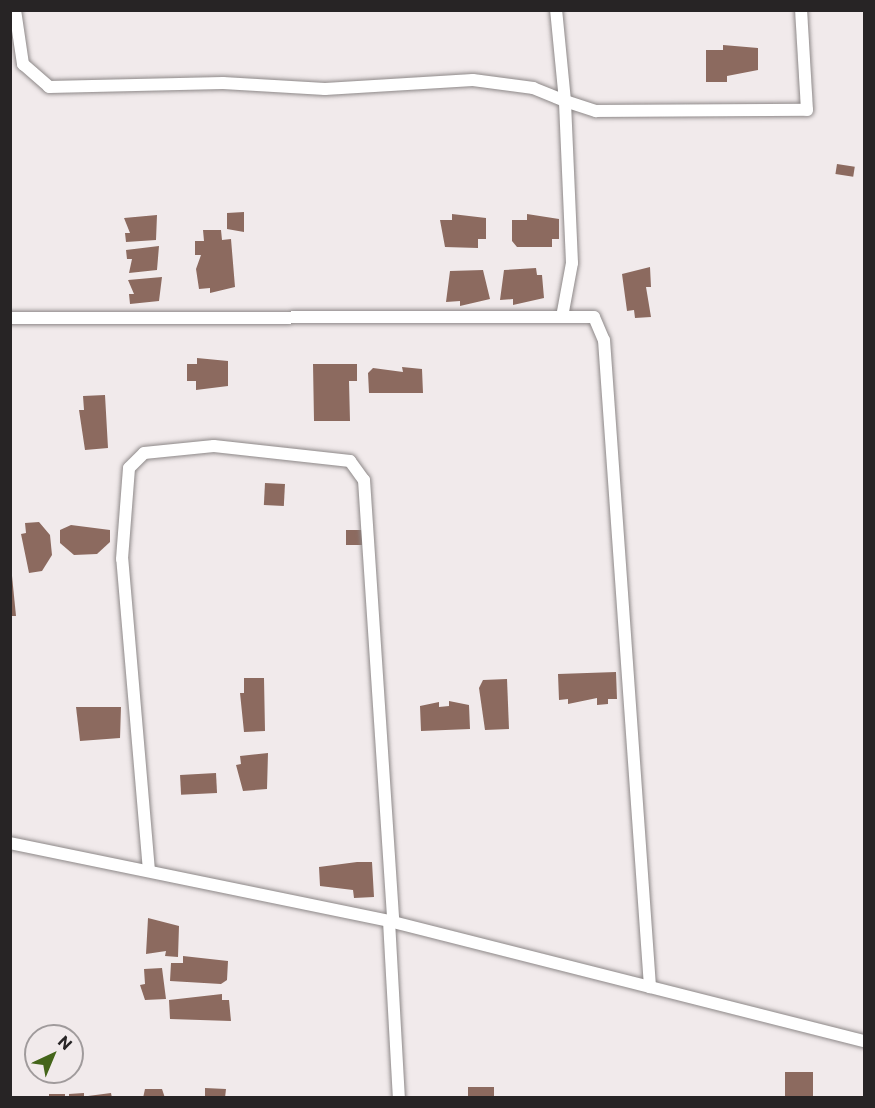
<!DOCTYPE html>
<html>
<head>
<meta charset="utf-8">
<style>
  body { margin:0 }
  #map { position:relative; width:875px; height:1108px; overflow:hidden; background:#f1eaeb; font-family:Commissioner,sans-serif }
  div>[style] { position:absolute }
  .building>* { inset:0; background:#8c6a5f; transform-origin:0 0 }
  .roads { filter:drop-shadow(0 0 2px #8d8888) drop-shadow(0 0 2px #8d8888) }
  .street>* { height:12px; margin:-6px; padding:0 6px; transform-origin:6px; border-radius:6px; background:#fff }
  span { translate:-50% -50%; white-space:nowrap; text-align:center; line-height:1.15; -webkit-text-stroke:4.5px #f1eaeb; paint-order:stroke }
  .frame { position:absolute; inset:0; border:12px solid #272425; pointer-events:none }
  .north { position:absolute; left:24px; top:1024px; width:60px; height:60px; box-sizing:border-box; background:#f1eaeb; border:2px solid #a09b9c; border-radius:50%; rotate:44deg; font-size:16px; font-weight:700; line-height:24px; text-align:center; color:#272425 }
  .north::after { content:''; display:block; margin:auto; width:21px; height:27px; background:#44651a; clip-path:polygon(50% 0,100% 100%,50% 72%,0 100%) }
</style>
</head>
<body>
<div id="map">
  <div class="building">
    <i style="clip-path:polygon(723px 45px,758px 48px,758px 70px,727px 76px,727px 82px,706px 82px,706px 50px,723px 50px)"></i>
    <i style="left:837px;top:164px;width:18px;height:10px;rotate:9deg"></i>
    <i style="clip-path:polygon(244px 212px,244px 232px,227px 229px,227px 213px)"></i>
    <i style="clip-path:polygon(452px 214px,486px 218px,486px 239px,478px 239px,478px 248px,445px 247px,440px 220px,452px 220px)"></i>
    <i style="clip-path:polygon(527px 214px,559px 219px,559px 239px,552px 239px,552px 247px,517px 247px,512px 241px,512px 220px,527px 220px)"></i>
    <i style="clip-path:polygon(157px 215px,156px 240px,126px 242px,125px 233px,130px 233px,124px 218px)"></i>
    <i style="clip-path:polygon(203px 230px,221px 230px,222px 240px,231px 239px,235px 287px,210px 293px,210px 288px,199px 289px,196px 269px,201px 255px,195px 255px,195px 241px,204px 241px)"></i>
    <i style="clip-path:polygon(159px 246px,157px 270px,129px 273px,132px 259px,127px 259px,126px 250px)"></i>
    <i style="clip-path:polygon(650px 267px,651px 287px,646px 287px,651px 317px,635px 318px,634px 310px,627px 311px,622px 274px)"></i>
    <i style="clip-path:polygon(536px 268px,537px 275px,542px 275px,544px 298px,513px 305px,513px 299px,500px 300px,504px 270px)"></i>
    <i style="clip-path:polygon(483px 270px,490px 299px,460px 306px,460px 301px,446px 302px,450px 271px)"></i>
    <i style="clip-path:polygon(162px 277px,159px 301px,130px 304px,129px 294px,134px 294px,128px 280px)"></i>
    <i style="clip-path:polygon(197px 358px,228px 361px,228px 386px,196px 390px,196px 381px,187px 381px,187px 364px,197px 364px)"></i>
    <i style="clip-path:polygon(313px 364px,357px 364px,357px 381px,349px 381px,350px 421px,314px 421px)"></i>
    <i style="clip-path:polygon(402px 367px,422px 369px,423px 393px,369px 393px,368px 373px,373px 368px,403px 372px)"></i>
    <i style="clip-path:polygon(105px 395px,108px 448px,85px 450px,79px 410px,84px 410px,83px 396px)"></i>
    <i style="left:265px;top:483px;width:20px;height:22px;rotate:3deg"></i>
    <i style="clip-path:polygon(39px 522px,50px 535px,52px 555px,42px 571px,29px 573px,21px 534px,26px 533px,25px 523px)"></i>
    <i style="clip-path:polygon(71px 525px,110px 530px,110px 542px,97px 554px,74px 555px,60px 543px,60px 530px)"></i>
    <i style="left:346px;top:530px;width:16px;height:15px"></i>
    <i style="clip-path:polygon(10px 556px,16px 616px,10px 616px)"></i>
    <i style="clip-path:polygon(616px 672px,617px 699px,608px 699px,608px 704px,597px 705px,597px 698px,568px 704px,568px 699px,559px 700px,558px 674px)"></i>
    <i style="clip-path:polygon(244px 678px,264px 678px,265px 731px,244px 732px,240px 693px,244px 693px)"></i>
    <i style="clip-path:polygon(507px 679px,509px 729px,485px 730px,479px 688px,483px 680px)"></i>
    <i style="clip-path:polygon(449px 701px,469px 705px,470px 729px,421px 731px,420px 706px,439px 702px,439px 707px,449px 706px)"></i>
    <i style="clip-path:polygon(76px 707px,121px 707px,120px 738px,80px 741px)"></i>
    <i style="clip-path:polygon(268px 753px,267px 789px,243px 791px,236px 765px,241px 764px,240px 756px)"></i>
    <i style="left:216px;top:773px;width:20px;height:36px;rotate:87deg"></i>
    <i style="clip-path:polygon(357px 862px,372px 862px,374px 897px,354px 898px,353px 890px,320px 886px,319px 867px)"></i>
    <i style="clip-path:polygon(148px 918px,179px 926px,178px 957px,165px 956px,166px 951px,146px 954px)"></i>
    <i style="clip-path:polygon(183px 956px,228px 961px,227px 980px,221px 984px,170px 981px,171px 963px,183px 963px)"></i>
    <i style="clip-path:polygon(162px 968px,166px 999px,145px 1000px,140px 985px,145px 984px,144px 969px)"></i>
    <i style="clip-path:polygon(222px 994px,222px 1000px,229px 1000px,231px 1021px,170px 1019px,169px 1000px)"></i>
    <i style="left:813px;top:1072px;width:26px;height:28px;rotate:90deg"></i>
    <i style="left:468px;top:1087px;width:26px;height:11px"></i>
    <i style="clip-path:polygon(205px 1088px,226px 1089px,225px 1098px,205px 1098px)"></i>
    <i style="clip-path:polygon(145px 1089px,162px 1089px,165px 1098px,143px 1098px)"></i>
    <i style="clip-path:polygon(84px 1093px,84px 1098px,69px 1098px,69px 1094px)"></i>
    <i style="clip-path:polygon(111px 1093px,112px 1098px,88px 1098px,88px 1096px)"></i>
    <i style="left:49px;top:1094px;width:16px;height:4px"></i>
  </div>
  <div class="roads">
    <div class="street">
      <i style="left:15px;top:10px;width:55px;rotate:81.6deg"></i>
      <i style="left:23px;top:64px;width:35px;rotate:41deg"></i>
      <i style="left:49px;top:87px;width:174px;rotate:-1.3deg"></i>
      <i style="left:223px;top:83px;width:102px;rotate:3.4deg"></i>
      <i style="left:325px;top:89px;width:148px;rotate:-3.5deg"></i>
      <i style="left:473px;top:80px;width:61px;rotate:7.6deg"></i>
      <i style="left:533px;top:88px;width:35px;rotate:22deg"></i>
      <i style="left:565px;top:101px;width:91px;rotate:-95.6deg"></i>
      <i style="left:562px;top:317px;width:55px;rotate:-79.5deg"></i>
      <i style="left:572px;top:263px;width:162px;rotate:-92.5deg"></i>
      <i style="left:565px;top:101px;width:33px;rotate:18deg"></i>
      <i style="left:596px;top:111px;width:211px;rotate:-0.3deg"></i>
      <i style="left:807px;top:110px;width:100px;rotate:-93.4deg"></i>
      <i style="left:10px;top:318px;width:584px;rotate:-0.1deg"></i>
      <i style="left:594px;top:317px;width:25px;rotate:67deg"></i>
      <i style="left:604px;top:340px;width:649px;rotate:85.93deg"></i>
      <i style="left:10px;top:843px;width:387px;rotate:11.6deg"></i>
      <i style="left:389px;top:921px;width:490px;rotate:14.2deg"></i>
      <i style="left:149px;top:871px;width:313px;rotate:-94.9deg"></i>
      <i style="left:122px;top:559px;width:91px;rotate:-85.6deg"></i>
      <i style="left:129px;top:468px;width:21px;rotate:-45deg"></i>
      <i style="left:144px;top:453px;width:70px;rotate:-5.7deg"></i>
      <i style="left:214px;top:446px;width:137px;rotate:6.3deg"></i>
      <i style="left:350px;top:461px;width:24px;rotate:54deg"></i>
      <i style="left:364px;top:480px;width:443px;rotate:86.2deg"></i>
      <i style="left:389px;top:921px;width:177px;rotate:86.8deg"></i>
    </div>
  </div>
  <div class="frame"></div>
  <div class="north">N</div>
</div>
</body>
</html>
